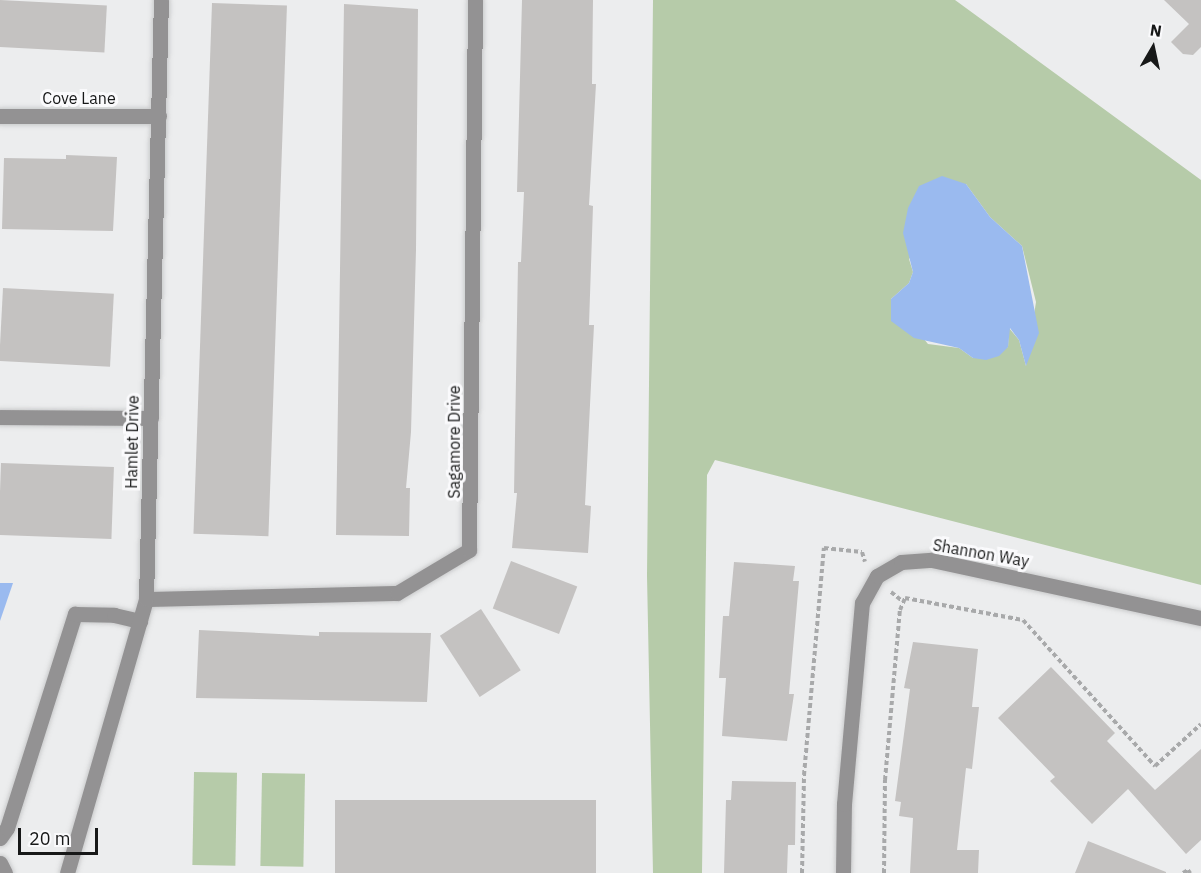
<!DOCTYPE html>
<html>
<head>
<meta charset="utf-8">
<style>
  body { margin:0 }
  #map { position:relative; width:1201px; height:873px; overflow:hidden; background:#ecedee; font-family:"IBM Plex Sans",sans-serif }
  div>[style] { position:absolute }
  .green>* { inset:0; background:#b6cba9; transform-origin:0 0 }
  .water>* { inset:0; background:#9abaef }
  .building>* { inset:0; background:#c4c2c1; transform-origin:0 0 }
  .path>* { height:4px; margin-top:-2px; transform-origin:0; background:repeating-linear-gradient(90deg,#a8a9aa 0 4.5px,transparent 0 7.5px) }
  .roads { filter:drop-shadow(0 0 2px #cacbcc) drop-shadow(0 0 2px #cacbcc) }
  .minor>* { height:15px; margin:-7.5px; padding:0 7.5px; transform-origin:7.5px; border-radius:7.5px; background:#939293 }
  span { translate:-50% -50%; white-space:nowrap; text-align:center; line-height:1.15; -webkit-text-stroke:6px #fafafc; paint-order:stroke }
  .street-label { font-size:16px; color:#171818 }
  .north { position:absolute; left:1123px; top:18px; width:60px; height:60px; -webkit-text-stroke:4px #fafafc; paint-order:stroke; rotate:9deg; font-size:16px; font-weight:700; line-height:24px; text-align:center; color:#171818 }
  .north::after { content:''; display:block; margin:auto; width:21px; height:27px; background:#171818; clip-path:polygon(50% 0,100% 100%,50% 72%,0 100%) }
  .scale { position:absolute; left:18px; top:828px; width:80px; height:27px; box-sizing:border-box; border:3px solid #171818; border-top:0; padding-left:8px; font-size:18px; line-height:21px; white-space:nowrap; color:#171818; -webkit-text-stroke:4px #fafafc; paint-order:stroke }
</style>
</head>
<body>
<div id="map">
  <div class="green">
    <i style="clip-path:polygon(evenodd,653px 0,955px 0,1201px 180px,1201px 585px,715px 460px,707px 475px,702px 873px,653px 873px,647px 576px,653px 0,966px 184px,990px 217px,1022px 246px,1036px 302px,1026px 366px,1019px 340px,1009px 328px,1008px 347px,973px 358px,959px 348px,928px 344px,891px 299px,909px 283px,913px 272px,909px 259px,966px 184px)"></i>
    <i style="left:194px;top:772px;width:43px;height:93px;rotate:1deg"></i>
    <i style="left:262px;top:773px;width:43px;height:93px;rotate:1deg"></i>
  </div>
  <div class="water">
    <i style="clip-path:polygon(942px 176px,966px 184px,990px 217px,1022px 246px,1039px 333px,1026px 366px,1019px 340px,1010px 328px,1008px 347px,999px 356px,986px 360px,973px 358px,959px 348px,914px 338px,891px 321px,891px 299px,909px 283px,913px 272px,903px 233px,908px 208px,919px 186px)"></i>
    <i style="clip-path:polygon(0 583px,13px 583px,0 621px)"></i>
  </div>
  <div class="building">
    <i style="left:0;top:0;width:107px;height:47px;rotate:3deg"></i>
    <i style="clip-path:polygon(522px 0,593px 0,592px 84px,596px 84px,589px 205px,593px 206px,589px 325px,594px 325px,585px 505px,591px 506px,588px 553px,512px 548px,517px 493px,514px 493px,518px 262px,521px 262px,524px 192px,517px 192px)"></i>
    <i style="clip-path:polygon(1164px 0,1201px 0,1201px 47px,1193px 55px,1183px 54px,1171px 42px,1189px 24px)"></i>
    <i style="left:212px;top:3px;width:75px;height:531px;rotate:2deg"></i>
    <i style="clip-path:polygon(344px 4px,418px 9px,416px 250px,411px 432px,406px 488px,410px 488px,409px 536px,336px 535px)"></i>
    <i style="clip-path:polygon(66px 155px,117px 157px,113px 231px,2px 229px,4px 158px,66px 159px)"></i>
    <i style="left:3px;top:288px;width:111px;height:73px;rotate:3deg"></i>
    <i style="left:1px;top:463px;width:113px;height:72px;rotate:2deg"></i>
    <i style="left:511px;top:561px;width:71px;height:51px;rotate:21deg"></i>
    <i style="clip-path:polygon(734px 562px,795px 566px,793px 581px,799px 581px,789px 694px,794px 694px,787px 741px,722px 736px,726px 678px,719px 678px,723px 616px,729px 616px)"></i>
    <i style="left:481px;top:609px;width:73px;height:49px;rotate:57deg"></i>
    <i style="clip-path:polygon(199px 630px,319px 636px,319px 632px,431px 633px,427px 702px,196px 698px)"></i>
    <i style="clip-path:polygon(913px 642px,978px 649px,972px 707px,979px 707px,972px 769px,966px 768px,957px 850px,979px 850px,978px 873px,910px 873px,913px 818px,899px 816px,901px 802px,895px 801px,910px 689px,904px 688px)"></i>
    <i style="clip-path:polygon(1051px 667px,1115px 733px,1107px 741px,1155px 790px,1201px 749px,1201px 840px,1186px 854px,1128px 789px,1092px 824px,1050px 781px,1055px 777px,998px 718px)"></i>
    <i style="clip-path:polygon(732px 781px,796px 782px,795px 845px,788px 845px,787px 873px,724px 873px,726px 800px,731px 800px)"></i>
    <i style="left:596px;top:800px;width:73px;height:261px;rotate:90deg"></i>
    <i style="clip-path:polygon(1088px 841px,1166px 872px,1166px 873px,1075px 873px)"></i>
  </div>
  <div class="path">
    <i style="left:891px;top:592px;width:14px;rotate:39deg"></i>
    <i style="left:802px;top:873px;width:98px;rotate:-88.8deg"></i>
    <i style="left:804px;top:775px;width:228px;rotate:-85deg"></i>
    <i style="left:824px;top:548px;width:38px;rotate:6deg"></i>
    <i style="left:862px;top:552px;width:10px;rotate:73deg"></i>
    <i style="left:884px;top:873px;width:93px;rotate:-89.4deg"></i>
    <i style="left:885px;top:780px;width:171px;rotate:-85deg"></i>
    <i style="left:900px;top:610px;width:13px;rotate:-67deg"></i>
    <i style="left:905px;top:598px;width:120px;rotate:10.6deg"></i>
    <i style="left:1023px;top:620px;width:197px;rotate:47.9deg"></i>
    <i style="left:1155px;top:766px;width:62px;rotate:-42.4deg"></i>
    <i style="left:1183px;top:873px;width:6px;rotate:-31deg"></i>
    <i style="left:1188px;top:870px;width:4px;rotate:56deg"></i>
  </div>
  <div class="roads">
    <div class="minor">
      <i style="left:0;top:116px;width:159px"></i>
      <i style="left:0;top:417px;width:151px;rotate:0.4deg"></i>
      <i style="left:146px;top:599px;width:251px;rotate:-1.4deg"></i>
      <i style="left:397px;top:593px;width:84px;rotate:-30.8deg"></i>
      <i style="left:469px;top:550px;width:550px;rotate:-89.37deg"></i>
      <i style="left:0;top:838px;width:12px;rotate:-55deg"></i>
      <i style="left:7px;top:828px;width:225px;rotate:-72.4deg"></i>
      <i style="left:75px;top:614px;width:39px;rotate:1deg"></i>
      <i style="left:114px;top:615px;width:27px;rotate:13deg"></i>
      <i style="left:0;top:863px;width:11px;rotate:63deg"></i>
      <i style="left:67px;top:873px;width:285px;rotate:-73.9deg"></i>
      <i style="left:146px;top:599px;width:599px;rotate:-88.57deg"></i>
      <i style="left:843px;top:873px;width:69px;rotate:-89.2deg"></i>
      <i style="left:844px;top:804px;width:202px;rotate:-84.9deg"></i>
      <i style="left:862px;top:603px;width:31px;rotate:-61deg"></i>
      <i style="left:877px;top:576px;width:28px;rotate:-30deg"></i>
      <i style="left:901px;top:562px;width:31px;rotate:-4deg"></i>
      <i style="left:932px;top:560px;width:275px;rotate:12.2deg"></i>
    </div>
  </div>
  <div class="street-label">
    <span style="left:79px;top:98px">Cove Lane</span>
    <span style="left:132px;top:442px;rotate:-89deg">Hamlet Drive</span>
    <span style="left:454px;top:442px;rotate:-90deg">Sagamore Drive</span>
    <span style="left:981px;top:553px;rotate:10deg">Shannon Way</span>
  </div>
  <div class="north">N</div>
  <div class="scale">20 m</div>
</div>
</body>
</html>
